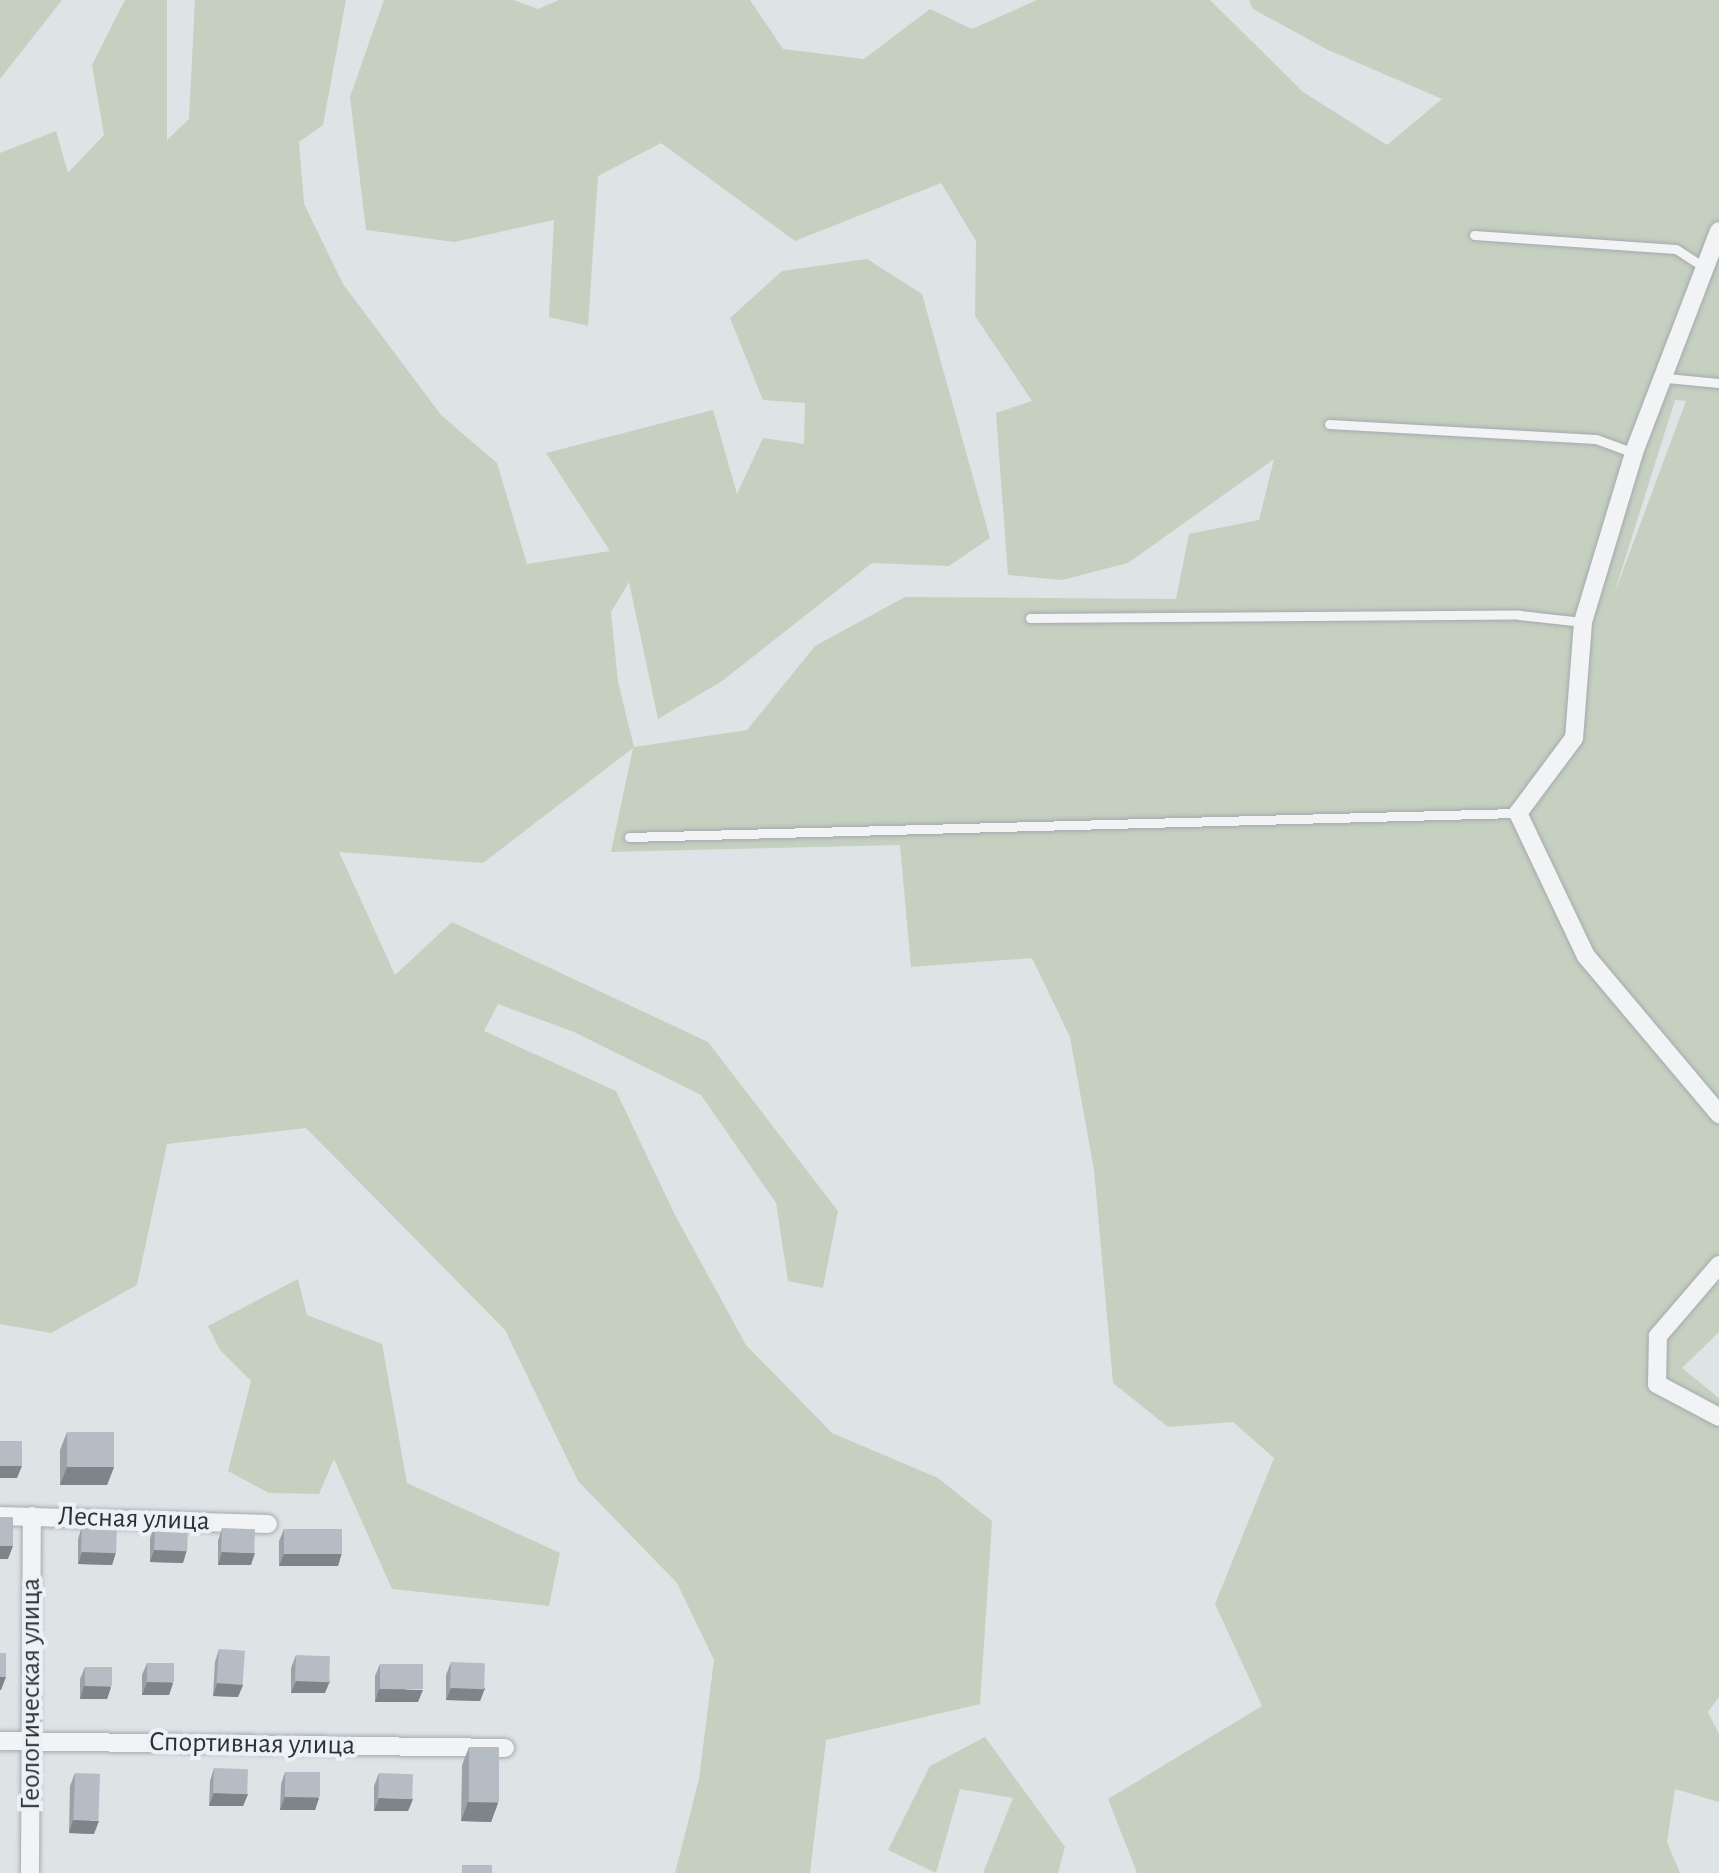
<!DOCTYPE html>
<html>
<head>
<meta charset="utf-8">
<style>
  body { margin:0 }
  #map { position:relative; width:1719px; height:1873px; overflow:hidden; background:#dee3e6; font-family:"Alegreya Sans",sans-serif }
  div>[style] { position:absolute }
  .green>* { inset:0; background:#c6d0c0 }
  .roads { filter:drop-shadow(0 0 2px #a4aab0) drop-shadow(0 0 2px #a4aab0) }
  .service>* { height:9px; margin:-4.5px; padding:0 4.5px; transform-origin:4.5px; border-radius:4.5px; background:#f1f3f5 }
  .minor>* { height:18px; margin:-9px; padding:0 9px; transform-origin:9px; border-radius:9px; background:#f1f3f5 }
  .wall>* { inset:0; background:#9da2a8 }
  .shaded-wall>* { inset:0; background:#7f8488 }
  .building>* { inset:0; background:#b6bcc3; transform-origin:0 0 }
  span { translate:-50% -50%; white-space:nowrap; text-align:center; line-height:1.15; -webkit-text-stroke:8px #edf1f4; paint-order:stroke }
  .street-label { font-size:28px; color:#29323c }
</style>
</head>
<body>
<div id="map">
  <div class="green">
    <i style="clip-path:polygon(0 0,62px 0,0 79px)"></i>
    <i style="clip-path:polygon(evenodd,125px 0,167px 0,167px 140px,189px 119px,195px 0,346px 0,323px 125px,299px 142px,304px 204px,343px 284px,441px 415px,497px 463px,527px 564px,610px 551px,546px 453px,713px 410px,737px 494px,763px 438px,804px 444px,805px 403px,763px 400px,730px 318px,782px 271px,867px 259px,922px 294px,990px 538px,949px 566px,872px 563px,722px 681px,658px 719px,629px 582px,611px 612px,618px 682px,634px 747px,747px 730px,815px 646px,905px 597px,1176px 599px,1189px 534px,1259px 520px,1274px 459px,1128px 563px,1062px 580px,1008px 575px,996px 413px,1032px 401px,975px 316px,976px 241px,941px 183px,795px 241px,661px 143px,598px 176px,588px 326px,549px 317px,554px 220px,454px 242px,366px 230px,350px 97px,384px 0,514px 0,538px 9px,559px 0,750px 0,783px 49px,864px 59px,930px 9px,972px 29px,1037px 0,1210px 0,1303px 92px,1387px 145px,1442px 99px,1328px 50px,1253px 9px,1249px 0,1719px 0,1719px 1332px,1682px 1368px,1719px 1398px,1719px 1697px,1708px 1712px,1719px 1734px,1719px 1802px,1675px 1789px,1667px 1842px,1680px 1873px,1137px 1873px,1108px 1799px,1262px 1706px,1215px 1604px,1274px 1458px,1233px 1422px,1168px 1427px,1113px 1383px,1094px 1170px,1070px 1037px,1032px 958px,911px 967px,900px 845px,611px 852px,633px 748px,483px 863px,339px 852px,395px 975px,452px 922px,708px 1042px,838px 1211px,823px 1288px,788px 1281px,776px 1203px,701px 1095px,574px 1032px,498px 1004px,484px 1031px,616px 1091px,675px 1215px,746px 1345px,832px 1433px,938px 1478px,992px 1521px,980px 1704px,826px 1740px,810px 1873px,675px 1873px,699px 1779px,714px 1660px,677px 1583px,578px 1481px,505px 1330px,306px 1128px,167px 1144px,137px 1285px,51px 1333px,0 1324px,0 153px,56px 131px,68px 173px,104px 135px,92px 65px,125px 0,1675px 400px,1686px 401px,1615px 592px,1615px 591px,1675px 400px)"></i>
    <i style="clip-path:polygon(298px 1279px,307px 1315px,382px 1344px,407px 1483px,560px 1553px,549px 1606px,392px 1589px,334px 1459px,319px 1494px,269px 1493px,228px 1471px,251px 1381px,220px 1350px,208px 1326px)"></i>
    <i style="clip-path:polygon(985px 1737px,1065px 1847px,1058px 1873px,983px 1873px,1013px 1798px,960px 1789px,936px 1873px,888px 1850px,930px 1766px)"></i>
  </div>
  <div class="roads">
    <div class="service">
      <i style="left:1474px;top:235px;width:202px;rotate:4deg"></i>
      <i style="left:1676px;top:249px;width:37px;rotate:33deg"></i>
      <i style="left:1666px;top:378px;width:53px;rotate:5.4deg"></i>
      <i style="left:1329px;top:424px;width:267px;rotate:3.2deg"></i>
      <i style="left:1596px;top:439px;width:40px;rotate:20.2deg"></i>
      <i style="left:1030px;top:618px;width:489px;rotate:-0.4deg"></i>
      <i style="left:1519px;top:615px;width:64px;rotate:6.2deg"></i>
      <i style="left:629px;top:837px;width:889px;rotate:-1.55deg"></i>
    </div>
    <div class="minor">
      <i style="left:1719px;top:231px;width:238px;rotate:111deg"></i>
      <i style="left:1634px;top:453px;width:177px;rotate:106.8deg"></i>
      <i style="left:1583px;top:622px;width:116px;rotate:94.4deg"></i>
      <i style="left:1574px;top:738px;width:94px;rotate:126.7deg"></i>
      <i style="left:1518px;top:813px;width:158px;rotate:64.6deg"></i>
      <i style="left:1586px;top:956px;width:207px;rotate:49.9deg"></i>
      <i style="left:1719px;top:1265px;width:94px;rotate:130.7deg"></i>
      <i style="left:1658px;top:1336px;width:48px;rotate:91.2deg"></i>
      <i style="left:1657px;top:1384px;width:70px;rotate:28deg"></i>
      <i style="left:0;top:1516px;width:268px;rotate:1.7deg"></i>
      <i style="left:0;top:1741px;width:505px;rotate:0.79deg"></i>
      <i style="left:30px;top:1873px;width:357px;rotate:-89.7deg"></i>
    </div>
  </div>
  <div class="wall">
    <i style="clip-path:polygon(67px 1432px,114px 1467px,107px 1485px,60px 1485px,60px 1450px)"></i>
    <i style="clip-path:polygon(155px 1525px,183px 1563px,150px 1562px,150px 1538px)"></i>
    <i style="clip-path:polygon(82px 1526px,116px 1552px,112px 1565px,78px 1564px,78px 1539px)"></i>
    <i style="clip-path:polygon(222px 1528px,251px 1565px,218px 1565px,218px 1541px)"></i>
    <i style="clip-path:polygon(284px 1529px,338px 1566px,279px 1566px,279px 1541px)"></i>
    <i style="clip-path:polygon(219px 1649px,243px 1685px,238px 1697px,213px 1696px,215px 1662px)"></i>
    <i style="clip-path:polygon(296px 1655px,325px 1693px,291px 1693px,291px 1668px)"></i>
    <i style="clip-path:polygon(451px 1662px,485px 1688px,480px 1701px,446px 1700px,446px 1675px)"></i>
    <i style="clip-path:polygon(147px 1663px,173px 1683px,169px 1695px,142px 1695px,142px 1675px)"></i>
    <i style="clip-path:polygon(380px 1664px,418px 1702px,375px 1702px,375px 1676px)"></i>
    <i style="clip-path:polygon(85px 1667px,111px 1687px,107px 1699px,80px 1699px,80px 1679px)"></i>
    <i style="clip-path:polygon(469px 1747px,498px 1803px,491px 1822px,461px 1821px,462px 1765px)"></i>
    <i style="clip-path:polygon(214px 1768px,248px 1794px,243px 1806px,209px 1806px,210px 1781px)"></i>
    <i style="clip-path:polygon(285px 1772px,319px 1798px,315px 1810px,280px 1810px,281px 1784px)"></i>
    <i style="clip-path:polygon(75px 1773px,94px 1834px,69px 1833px,70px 1786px)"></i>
    <i style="clip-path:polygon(379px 1773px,413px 1799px,408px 1811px,374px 1811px,374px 1786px)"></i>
  </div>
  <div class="shaded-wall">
    <i style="clip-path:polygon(0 1466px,22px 1466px,17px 1478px,0 1478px)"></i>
    <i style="clip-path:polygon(67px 1467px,114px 1467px,107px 1485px,60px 1485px)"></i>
    <i style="clip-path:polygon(0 1546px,13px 1546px,8px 1559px,0 1559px)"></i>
    <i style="clip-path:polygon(154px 1550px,187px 1550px,183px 1563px,150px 1562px)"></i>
    <i style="clip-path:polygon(82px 1552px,116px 1552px,112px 1565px,78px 1564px)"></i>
    <i style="clip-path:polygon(222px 1552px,255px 1553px,251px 1565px,218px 1565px)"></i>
    <i style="clip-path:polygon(342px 1553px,338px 1566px,279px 1566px,284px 1554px)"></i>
    <i style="clip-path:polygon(0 1677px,6px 1677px,1px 1690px,0 1690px)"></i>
    <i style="clip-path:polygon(296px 1681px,330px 1681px,325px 1693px,291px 1693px)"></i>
    <i style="clip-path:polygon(147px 1682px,173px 1683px,169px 1695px,142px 1695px)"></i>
    <i style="clip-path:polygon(217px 1683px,243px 1685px,238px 1697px,213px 1696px)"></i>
    <i style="clip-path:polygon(84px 1686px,111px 1687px,107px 1699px,80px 1699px)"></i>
    <i style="clip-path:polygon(451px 1688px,485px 1688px,480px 1701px,446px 1700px)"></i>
    <i style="clip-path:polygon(379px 1689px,423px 1690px,418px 1702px,375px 1702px)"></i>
    <i style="clip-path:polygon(214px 1793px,248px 1794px,243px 1806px,209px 1806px)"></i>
    <i style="clip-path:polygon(285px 1797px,319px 1798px,315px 1810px,280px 1810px)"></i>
    <i style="clip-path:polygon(379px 1798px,413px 1799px,408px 1811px,374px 1811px)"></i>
    <i style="clip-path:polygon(468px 1802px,498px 1803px,491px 1822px,461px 1821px)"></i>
    <i style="clip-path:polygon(73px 1820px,99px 1821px,94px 1834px,69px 1833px)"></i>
  </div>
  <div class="building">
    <i style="left:67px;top:1432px;width:47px;height:35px"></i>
    <i style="left:0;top:1441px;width:22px;height:25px"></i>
    <i style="left:0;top:1517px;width:13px;height:29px"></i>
    <i style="left:155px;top:1525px;width:33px;height:25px;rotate:2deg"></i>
    <i style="left:82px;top:1526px;width:35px;height:26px;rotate:2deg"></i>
    <i style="left:222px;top:1528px;width:33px;height:24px;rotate:2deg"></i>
    <i style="left:284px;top:1529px;width:58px;height:25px"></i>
    <i style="left:219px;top:1649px;width:26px;height:34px;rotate:4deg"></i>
    <i style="left:0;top:1653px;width:6px;height:24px"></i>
    <i style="left:296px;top:1655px;width:34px;height:26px;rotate:2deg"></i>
    <i style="left:451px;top:1662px;width:34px;height:26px;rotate:2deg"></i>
    <i style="left:147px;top:1663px;width:27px;height:19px"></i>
    <i style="left:380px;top:1664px;width:43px;height:25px"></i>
    <i style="left:85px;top:1667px;width:27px;height:19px"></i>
    <i style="left:469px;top:1747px;width:30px;height:55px"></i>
    <i style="left:214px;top:1768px;width:34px;height:25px;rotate:2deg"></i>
    <i style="left:285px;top:1772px;width:35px;height:25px"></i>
    <i style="left:75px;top:1773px;width:25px;height:47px;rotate:2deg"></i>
    <i style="left:379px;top:1773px;width:34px;height:25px;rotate:2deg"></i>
    <i style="left:462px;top:1865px;width:30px;height:8px"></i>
  </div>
  <div class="street-label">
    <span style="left:134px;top:1519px;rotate:2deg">Лесная улица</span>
    <span style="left:31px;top:1694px;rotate:-90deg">Геологическая улица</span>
    <span style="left:252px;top:1744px;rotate:1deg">Спортивная улица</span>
  </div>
</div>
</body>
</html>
